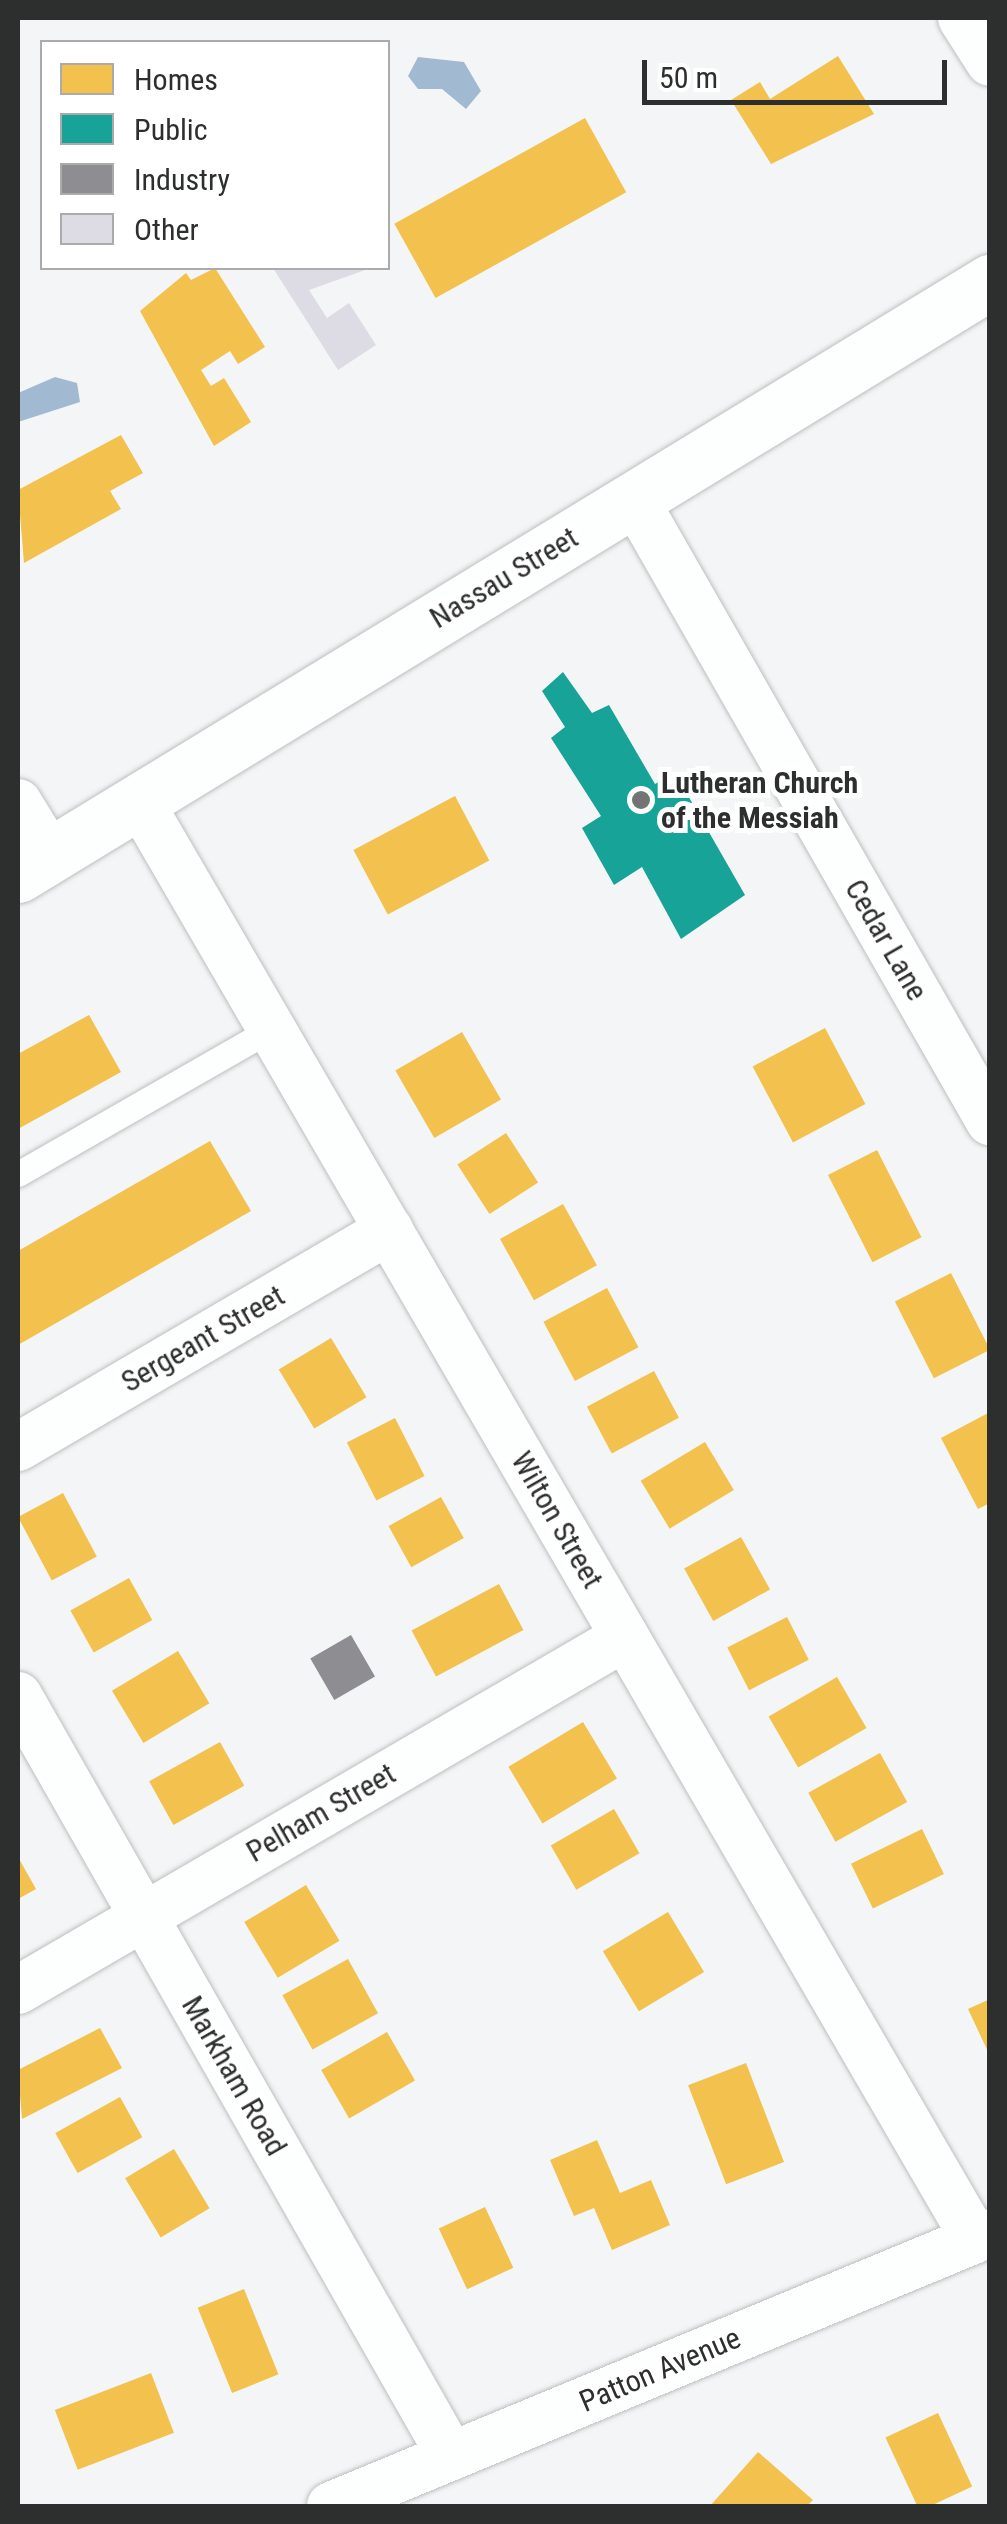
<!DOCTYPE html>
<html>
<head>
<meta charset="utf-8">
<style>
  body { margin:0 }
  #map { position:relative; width:1007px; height:2524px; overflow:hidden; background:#f4f5f6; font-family:"Roboto Condensed",sans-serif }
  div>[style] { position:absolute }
  .water>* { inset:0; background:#a1bad2 }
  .homes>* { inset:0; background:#f2c14e; transform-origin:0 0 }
  .public>* { inset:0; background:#17a398 }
  .industry>* { inset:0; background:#8d8d92; transform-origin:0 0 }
  .building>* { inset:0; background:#dddce4 }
  .roads { filter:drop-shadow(0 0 2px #bebfc0) drop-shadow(0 0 2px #bebfc0) }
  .service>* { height:25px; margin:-12.5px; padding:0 12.5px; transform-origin:12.5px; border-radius:12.5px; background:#fdfefe }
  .minor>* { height:48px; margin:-24px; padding:0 24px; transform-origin:24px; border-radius:24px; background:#fdfefe }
  .secondary>* { height:55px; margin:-27.5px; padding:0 27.5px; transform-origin:27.5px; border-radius:27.5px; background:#fdfefe }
  .dots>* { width:28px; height:28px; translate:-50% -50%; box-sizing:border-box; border:5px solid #fff; border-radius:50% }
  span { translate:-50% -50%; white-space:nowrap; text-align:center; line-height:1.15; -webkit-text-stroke:10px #fff; paint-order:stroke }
  .street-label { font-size:30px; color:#2d2e2e }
  .poi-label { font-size:30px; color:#2d2e2e; font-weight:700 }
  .left { translate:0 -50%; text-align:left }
  .frame { position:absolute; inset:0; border:20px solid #2d2e2e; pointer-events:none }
  .legend { position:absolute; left:40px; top:40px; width:350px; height:230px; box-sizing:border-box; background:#fff; border:2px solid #ababab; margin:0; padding:12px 18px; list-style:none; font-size:30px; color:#2d2e2e }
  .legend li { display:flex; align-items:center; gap:20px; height:50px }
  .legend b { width:50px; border:2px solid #ababab }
  .scale { position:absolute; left:642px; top:60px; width:305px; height:45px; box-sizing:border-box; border:5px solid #2d2e2e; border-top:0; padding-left:12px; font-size:30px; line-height:35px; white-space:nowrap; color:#2d2e2e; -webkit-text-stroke:8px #fff; paint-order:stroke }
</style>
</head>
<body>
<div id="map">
  <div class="water">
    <i style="clip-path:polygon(418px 57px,464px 62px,481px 91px,466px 109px,442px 89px,418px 89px,408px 76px)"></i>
    <i style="clip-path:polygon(55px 377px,77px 383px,80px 402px,18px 422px,18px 393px)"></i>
  </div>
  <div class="homes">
    <i style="clip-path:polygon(838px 56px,874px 114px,771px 164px,731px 100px,760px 82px,770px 99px)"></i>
    <i style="left:585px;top:118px;width:85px;height:218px;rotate:61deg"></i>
    <i style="clip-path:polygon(215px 268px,265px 347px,238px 364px,230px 351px,201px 370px,211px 386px,224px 378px,251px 422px,214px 446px,140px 311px,186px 273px,191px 280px)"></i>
    <i style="clip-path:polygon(121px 435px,143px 473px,110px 491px,121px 509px,24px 563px,18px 490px)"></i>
    <i style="left:455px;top:796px;width:73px;height:115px;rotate:62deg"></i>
    <i style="clip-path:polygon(89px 1015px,121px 1072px,18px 1129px,18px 1054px)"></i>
    <i style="left:825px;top:1028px;width:86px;height:82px;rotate:62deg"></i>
    <i style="left:462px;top:1032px;width:78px;height:77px;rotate:60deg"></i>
    <i style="left:506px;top:1133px;width:59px;height:58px;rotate:57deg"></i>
    <i style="clip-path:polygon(210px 1141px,251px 1211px,18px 1345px,18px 1251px)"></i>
    <i style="left:877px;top:1150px;width:98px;height:55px;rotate:63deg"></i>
    <i style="left:563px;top:1204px;width:70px;height:72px;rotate:61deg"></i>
    <i style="left:951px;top:1273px;width:86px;height:63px;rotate:63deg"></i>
    <i style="left:607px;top:1288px;width:67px;height:72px;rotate:62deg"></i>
    <i style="left:331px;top:1338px;width:69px;height:61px;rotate:59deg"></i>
    <i style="left:654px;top:1371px;width:53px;height:76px;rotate:62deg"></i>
    <i style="clip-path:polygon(990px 1412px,990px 1503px,978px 1509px,941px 1438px)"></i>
    <i style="left:395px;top:1418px;width:65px;height:54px;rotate:63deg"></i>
    <i style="left:705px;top:1442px;width:56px;height:75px;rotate:59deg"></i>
    <i style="left:63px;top:1493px;width:72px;height:51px;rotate:62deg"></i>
    <i style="left:441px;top:1497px;width:47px;height:60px;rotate:61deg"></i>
    <i style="left:741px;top:1537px;width:60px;height:65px;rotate:61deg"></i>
    <i style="left:129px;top:1578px;width:48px;height:67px;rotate:61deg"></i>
    <i style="left:499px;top:1584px;width:52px;height:99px;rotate:62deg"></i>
    <i style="left:787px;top:1617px;width:48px;height:67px;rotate:63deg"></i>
    <i style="left:178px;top:1651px;width:61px;height:77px;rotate:59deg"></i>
    <i style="left:837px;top:1677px;width:59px;height:79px;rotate:60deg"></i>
    <i style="left:583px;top:1722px;width:66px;height:87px;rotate:59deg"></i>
    <i style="left:220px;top:1742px;width:50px;height:81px;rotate:61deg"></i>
    <i style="left:880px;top:1753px;width:56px;height:82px;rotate:61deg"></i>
    <i style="left:614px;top:1809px;width:51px;height:73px;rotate:60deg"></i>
    <i style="left:922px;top:1829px;width:50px;height:79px;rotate:64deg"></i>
    <i style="clip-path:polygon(18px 1857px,36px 1889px,18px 1899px)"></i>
    <i style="left:306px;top:1885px;width:65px;height:72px;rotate:59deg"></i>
    <i style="left:668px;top:1912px;width:70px;height:76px;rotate:59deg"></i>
    <i style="left:348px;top:1959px;width:62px;height:75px;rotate:61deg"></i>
    <i style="clip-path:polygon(990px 1999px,990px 2056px,968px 2009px)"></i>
    <i style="clip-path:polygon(100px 2028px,122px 2068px,22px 2119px,18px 2070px)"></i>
    <i style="left:387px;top:2032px;width:56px;height:76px;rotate:60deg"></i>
    <i style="left:746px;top:2063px;width:106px;height:62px;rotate:69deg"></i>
    <i style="left:120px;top:2097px;width:46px;height:74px;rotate:61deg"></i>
    <i style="clip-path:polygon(597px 2140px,620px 2193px,651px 2180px,670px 2225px,612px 2250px,594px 2208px,574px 2216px,550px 2160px)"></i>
    <i style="left:174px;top:2149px;width:69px;height:57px;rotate:59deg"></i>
    <i style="left:485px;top:2207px;width:67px;height:51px;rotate:65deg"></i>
    <i style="left:244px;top:2289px;width:92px;height:50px;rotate:68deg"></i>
    <i style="left:151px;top:2373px;width:64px;height:103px;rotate:69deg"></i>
    <i style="left:938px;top:2413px;width:81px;height:58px;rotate:65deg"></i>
    <i style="clip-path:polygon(758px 2452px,813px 2500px,807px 2506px,710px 2506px)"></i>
  </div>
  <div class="public">
    <i style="clip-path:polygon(563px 672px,592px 713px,609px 705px,655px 784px,675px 773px,745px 895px,681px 939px,642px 867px,614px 885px,582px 828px,601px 816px,551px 738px,565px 727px,542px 691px)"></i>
  </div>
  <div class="industry">
    <i style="left:351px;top:1635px;width:48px;height:47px;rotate:60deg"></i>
  </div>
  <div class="building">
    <i style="clip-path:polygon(273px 268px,371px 268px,309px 290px,327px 318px,349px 303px,376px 345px,338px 370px)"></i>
  </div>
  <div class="roads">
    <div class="service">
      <i style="left:18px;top:1174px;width:292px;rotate:-29.8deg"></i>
    </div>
    <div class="minor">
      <i style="left:962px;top:18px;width:52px;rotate:57.5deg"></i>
      <i style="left:634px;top:499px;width:717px;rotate:60.22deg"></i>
      <i style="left:139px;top:801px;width:1663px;rotate:59.83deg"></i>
      <i style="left:18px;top:803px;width:61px;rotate:58.4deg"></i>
      <i style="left:18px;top:1447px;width:430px;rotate:-30.3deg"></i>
      <i style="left:18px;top:1696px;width:875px;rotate:60.33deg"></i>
      <i style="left:18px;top:1990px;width:702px;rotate:-30.18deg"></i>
      <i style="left:331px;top:2506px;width:713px;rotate:-22.5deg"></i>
    </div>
    <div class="secondary">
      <i style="left:18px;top:875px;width:1139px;rotate:-31.39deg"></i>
    </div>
  </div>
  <div class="dots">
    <i style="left:641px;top:800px;background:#737474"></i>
  </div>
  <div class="street-label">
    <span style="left:504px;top:578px;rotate:-31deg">Nassau Street</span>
    <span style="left:886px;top:940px;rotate:60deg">Cedar Lane</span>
    <span style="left:203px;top:1339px;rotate:-30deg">Sergeant Street</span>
    <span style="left:557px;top:1520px;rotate:60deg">Wilton Street</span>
    <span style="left:321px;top:1813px;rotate:-30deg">Pelham Street</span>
    <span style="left:234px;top:2076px;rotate:60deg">Markham Road</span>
    <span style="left:660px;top:2370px;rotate:-23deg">Patton Avenue</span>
  </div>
  <div class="poi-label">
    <span class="left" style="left:661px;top:800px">Lutheran Church<br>of the Messiah</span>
  </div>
  <div class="frame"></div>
  <ul class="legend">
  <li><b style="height:28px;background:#f2c14e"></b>Homes</li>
  <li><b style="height:28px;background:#17a398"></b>Public</li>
  <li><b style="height:28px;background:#8d8d92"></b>Industry</li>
  <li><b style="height:28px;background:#dddce4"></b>Other</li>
  </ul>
  <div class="scale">50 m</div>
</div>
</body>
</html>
